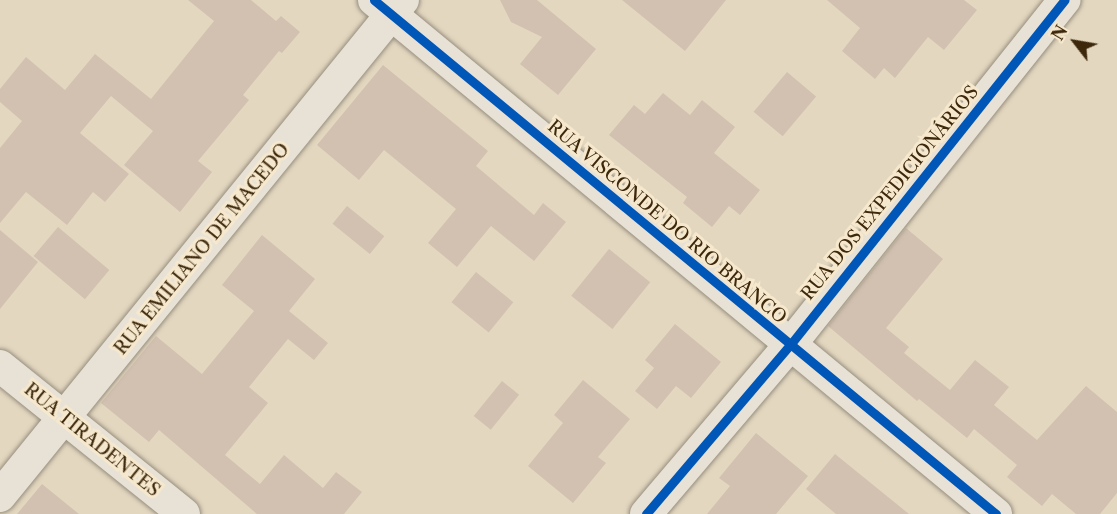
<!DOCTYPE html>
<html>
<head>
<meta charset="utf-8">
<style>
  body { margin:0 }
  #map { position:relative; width:1117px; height:514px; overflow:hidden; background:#e3d7c0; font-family:"Libre Caslon Text",serif }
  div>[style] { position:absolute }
  .building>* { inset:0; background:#d2c1b1; transform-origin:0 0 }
  .roads { filter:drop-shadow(0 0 2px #978e7d) drop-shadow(0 0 2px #978e7d) }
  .minor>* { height:32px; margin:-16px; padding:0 16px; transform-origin:16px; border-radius:16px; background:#e8e2d6 }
  .cycleway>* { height:9px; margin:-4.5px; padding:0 4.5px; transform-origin:4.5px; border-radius:4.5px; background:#0057b8 }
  span { translate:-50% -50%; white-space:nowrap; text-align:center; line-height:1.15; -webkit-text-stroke:6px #f6e8cd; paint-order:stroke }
  .street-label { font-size:18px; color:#3d280c }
  .north { position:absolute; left:1045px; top:12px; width:60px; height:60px; -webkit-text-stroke:4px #f6e8cd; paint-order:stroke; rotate:301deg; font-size:16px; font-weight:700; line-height:24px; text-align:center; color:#3d280c }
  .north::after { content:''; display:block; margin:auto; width:21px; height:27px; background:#3d280c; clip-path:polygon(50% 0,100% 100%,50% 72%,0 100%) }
</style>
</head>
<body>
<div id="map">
  <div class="building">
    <i style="clip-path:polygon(188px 0,251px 0,276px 21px,281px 16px,300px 32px,282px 53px,279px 51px,243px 95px,249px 100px,198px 161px,212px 172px,180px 212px,124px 165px,153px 131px,111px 96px,80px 133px,129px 174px,105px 202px,93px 192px,67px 225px,26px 192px,0 223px,0 148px,22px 121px,0 102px,0 89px,26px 57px,65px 90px,95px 54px,151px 99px,214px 21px)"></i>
    <i style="clip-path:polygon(500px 0,537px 0,596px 49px,558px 95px,520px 64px,542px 37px,511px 22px)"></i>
    <i style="clip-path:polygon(622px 0,726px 0,685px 51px)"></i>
    <i style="clip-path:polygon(827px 0,964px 0,977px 10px,944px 50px,928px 37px,895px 78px,884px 68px,875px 79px,842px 51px,860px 28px)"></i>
    <i style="clip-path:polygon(383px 65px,488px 151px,476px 166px,534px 215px,543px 203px,566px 222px,534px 261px,491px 226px,457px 267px,428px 243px,456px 209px,384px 150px,359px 180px,317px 145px)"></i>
    <i style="left:787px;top:72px;width:38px;height:52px;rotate:40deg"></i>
    <i style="clip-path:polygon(663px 93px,690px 115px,702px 100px,735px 127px,714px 153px,760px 190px,740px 215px,729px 206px,712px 227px,683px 203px,687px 197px,609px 135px,634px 105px,645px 114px)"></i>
    <i style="left:347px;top:206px;width:48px;height:23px;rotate:39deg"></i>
    <i style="left:58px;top:227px;width:67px;height:38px;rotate:40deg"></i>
    <i style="clip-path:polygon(906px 228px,943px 259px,886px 328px,909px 347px,904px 353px,950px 390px,975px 360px,1009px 387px,994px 405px,1037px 440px,1086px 386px,1117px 412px,1117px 493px,1100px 514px,1076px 514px,1052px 494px,1042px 506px,1007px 477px,1017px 465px,974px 429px,967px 438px,919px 399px,917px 401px,828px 326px)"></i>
    <i style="clip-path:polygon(0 230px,38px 262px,0 309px)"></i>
    <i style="clip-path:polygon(262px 235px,315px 279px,289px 311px,328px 343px,314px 360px,288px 339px,249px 387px,268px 403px,225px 455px,260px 484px,284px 455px,323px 488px,336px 472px,362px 492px,344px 514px,257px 514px,159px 430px,149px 442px,101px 403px,156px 336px,202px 374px,254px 311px,222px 285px)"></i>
    <i style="left:609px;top:249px;width:53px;height:60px;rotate:39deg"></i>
    <i style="left:476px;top:272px;width:48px;height:39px;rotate:39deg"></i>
    <i style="clip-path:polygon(675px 324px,721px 362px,691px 398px,676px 386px,657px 409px,635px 391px,654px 368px,645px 360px)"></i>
    <i style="clip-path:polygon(583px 380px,630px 419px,598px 457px,606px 463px,573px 503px,528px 466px,563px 423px,554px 415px)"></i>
    <i style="left:502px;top:381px;width:22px;height:45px;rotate:39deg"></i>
    <i style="clip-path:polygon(756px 433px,808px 476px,776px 514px,707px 514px,730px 486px,719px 478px)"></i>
    <i style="clip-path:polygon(835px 454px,909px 514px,836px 514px,806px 489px)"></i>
    <i style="clip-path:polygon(42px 484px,79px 514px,17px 514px)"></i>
  </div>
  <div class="roads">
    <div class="minor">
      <i style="left:374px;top:0;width:807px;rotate:39.57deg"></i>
      <i style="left:0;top:366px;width:236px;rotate:38.8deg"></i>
      <i style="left:0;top:496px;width:639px;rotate:-50.91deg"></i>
      <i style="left:646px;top:514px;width:222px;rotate:-49.6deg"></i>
      <i style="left:790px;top:345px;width:441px;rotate:-51.5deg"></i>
    </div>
  </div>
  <div class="cycleway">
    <i style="left:374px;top:0;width:807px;rotate:39.57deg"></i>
    <i style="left:646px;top:514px;width:222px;rotate:-49.6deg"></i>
    <i style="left:790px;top:345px;width:441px;rotate:-51.5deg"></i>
  </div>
  <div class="street-label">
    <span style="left:890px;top:193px;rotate:-51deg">RUA DOS EXPEDICIONÁRIOS</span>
    <span style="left:667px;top:222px;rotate:40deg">RUA VISCONDE DO RIO BRANCO</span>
    <span style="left:202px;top:249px;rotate:-51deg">RUA EMILIANO DE MACEDO</span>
    <span style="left:92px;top:440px;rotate:39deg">RUA TIRADENTES</span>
  </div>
  <div class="north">N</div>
</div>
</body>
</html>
